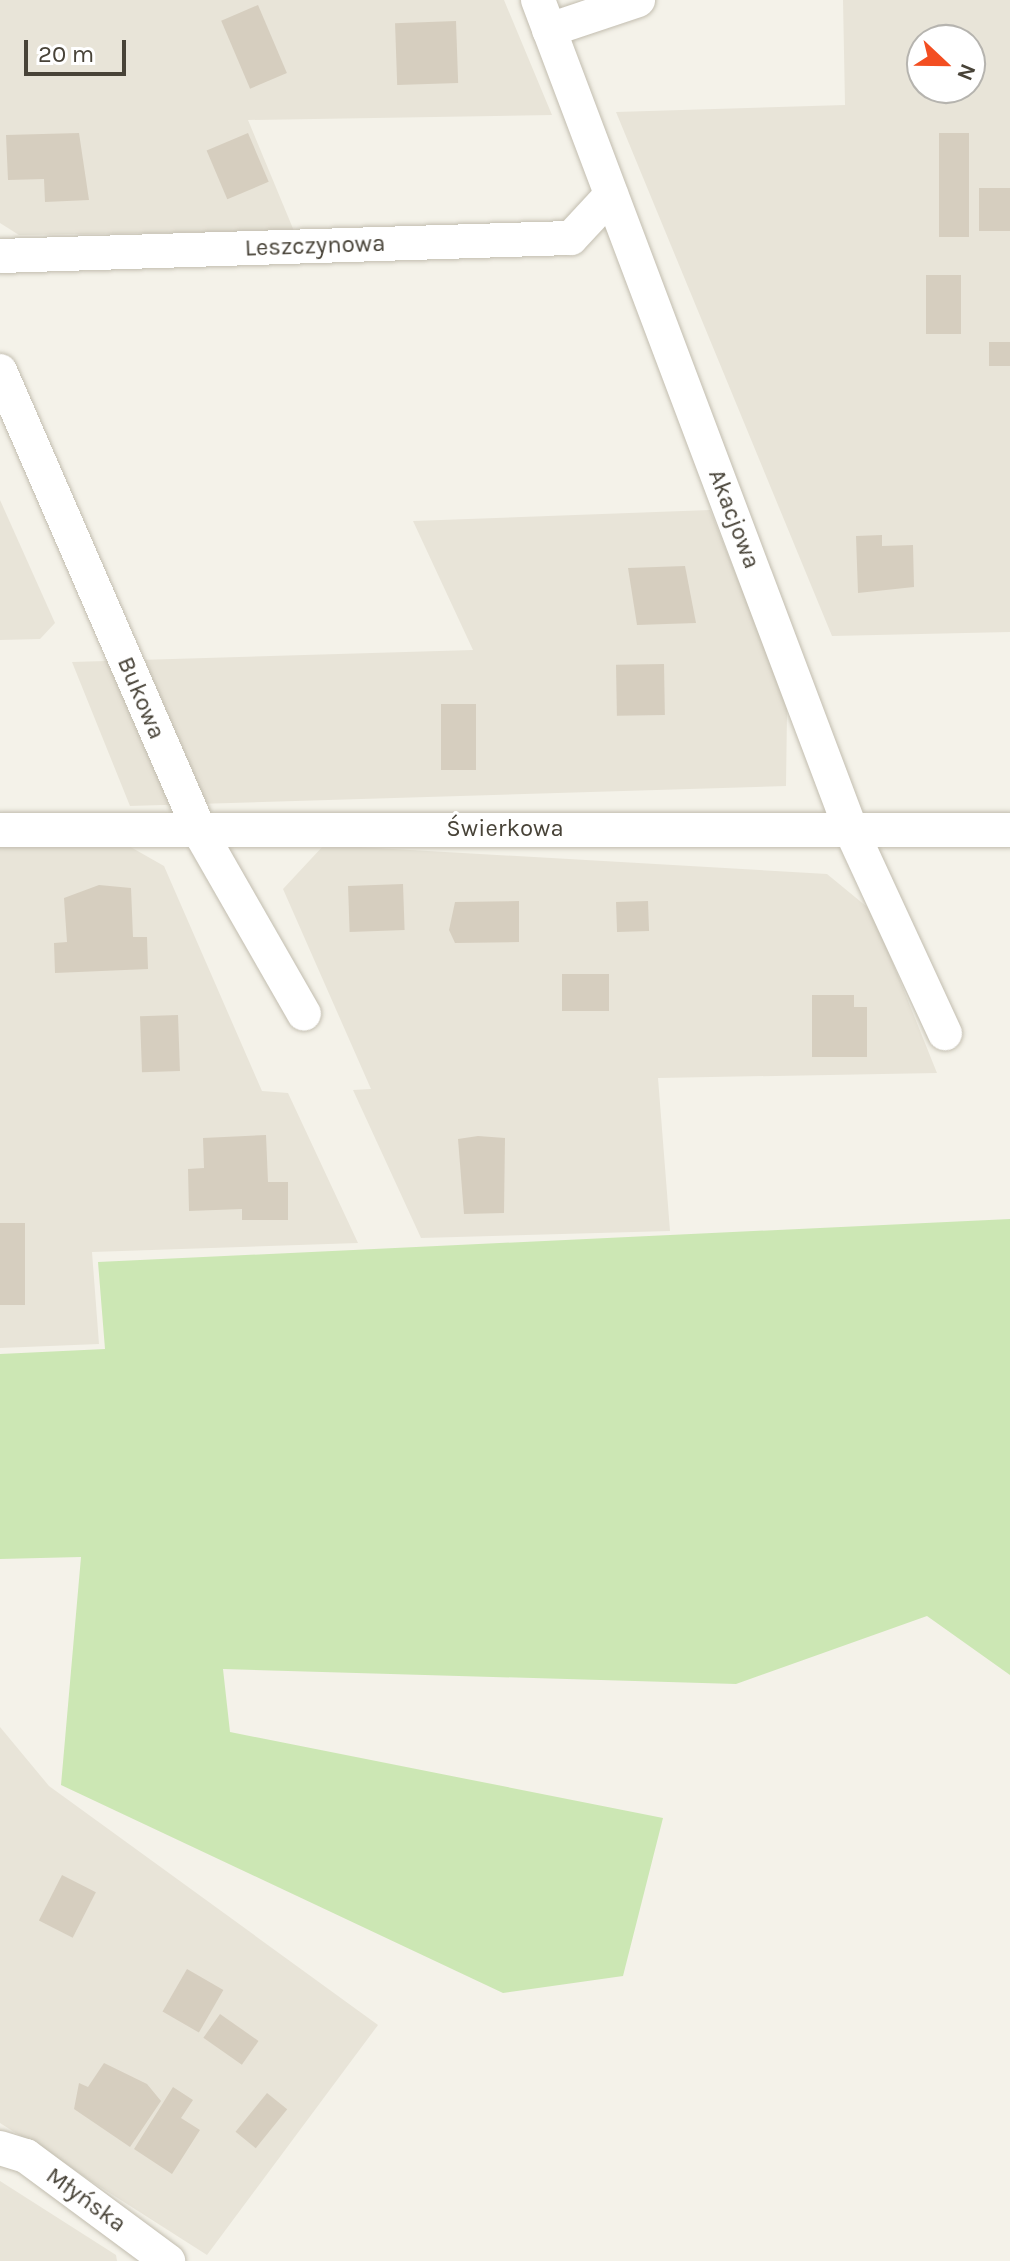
<!DOCTYPE html>
<html>
<head>
<meta charset="utf-8">
<style>
  body { margin:0 }
  #map { position:relative; width:1010px; height:2261px; overflow:hidden; background:#f4f2e9; font-family:Karla,sans-serif }
  div>[style] { position:absolute }
  .residential>* { inset:0; background:#e8e4d8 }
  .green>* { inset:0; background:#cce7b4 }
  .building>* { inset:0; background:#d6cebf; transform-origin:0 0 }
  .roads { filter:drop-shadow(0 0 2px #c2bdaf) drop-shadow(0 0 2px #c2bdaf) }
  .street>* { height:34px; margin:-17px; padding:0 17px; transform-origin:17px; border-radius:17px; background:#fff }
  span { translate:-50% -50%; white-space:nowrap; text-align:center; line-height:1.15; -webkit-text-stroke:6px #fff; paint-order:stroke }
  .street-label { font-size:24px; color:#484338 }
  .north { position:absolute; left:906px; top:24px; width:80px; height:80px; box-sizing:border-box; background:#fff; border:2px solid #b6b4af; border-radius:50%; rotate:112deg; font-size:22px; font-weight:700; line-height:32px; text-align:center; color:#484338 }
  .north::after { content:''; display:block; margin:auto; width:28px; height:36px; background:#f34e21; clip-path:polygon(50% 0,100% 100%,50% 72%,0 100%) }
  .scale { position:absolute; left:24px; top:40px; width:102px; height:36px; box-sizing:border-box; border:4px solid #484338; border-top:0; padding-left:10px; font-size:24px; line-height:28px; white-space:nowrap; color:#484338; -webkit-text-stroke:6px #fff; paint-order:stroke }
</style>
</head>
<body>
<div id="map">
  <div class="residential">
    <i style="clip-path:polygon(0 0,504px 0,552px 115px,248px 120px,294px 231px,19px 235px,0 223px)"></i>
    <i style="clip-path:polygon(evenodd,843px 0,1010px 0,1010px 632px,832px 636px,616px 112px,845px 105px,843px 0,922px 40px,970px 40px,970px 88px,922px 88px,922px 40px)"></i>
    <i style="clip-path:polygon(0 500px,55px 623px,40px 639px,0 640px)"></i>
    <i style="clip-path:polygon(710px 510px,763px 642px,788px 642px,786px 786px,130px 806px,72px 662px,473px 650px,413px 521px)"></i>
    <i style="clip-path:polygon(120px 841px,164px 866px,262px 1091px,288px 1093px,358px 1243px,92px 1252px,99px 1344px,0 1348px,0 845px)"></i>
    <i style="clip-path:polygon(324px 845px,827px 874px,872px 911px,937px 1073px,658px 1078px,670px 1231px,421px 1238px,353px 1090px,371px 1089px,283px 889px)"></i>
    <i style="clip-path:polygon(0 1727px,49px 1786px,378px 2025px,207px 2255px,0 2123px)"></i>
    <i style="clip-path:polygon(0 2181px,116px 2255px,117px 2261px,0 2261px)"></i>
  </div>
  <div class="green">
    <i style="clip-path:polygon(1010px 1219px,1010px 1675px,927px 1616px,736px 1684px,223px 1669px,230px 1732px,663px 1818px,623px 1976px,503px 1993px,61px 1785px,81px 1557px,0 1559px,0 1354px,105px 1349px,98px 1262px)"></i>
  </div>
  <div class="building">
    <i style="left:258px;top:5px;width:74px;height:40px;rotate:67deg"></i>
    <i style="left:456px;top:21px;width:62px;height:61px;rotate:88deg"></i>
    <i style="clip-path:polygon(79px 133px,89px 200px,45px 202px,44px 179px,8px 180px,6px 135px)"></i>
    <i style="left:248px;top:133px;width:53px;height:45px;rotate:67deg"></i>
    <i style="left:939px;top:133px;width:30px;height:104px"></i>
    <i style="left:1010px;top:188px;width:43px;height:31px;rotate:90deg"></i>
    <i style="left:926px;top:275px;width:35px;height:59px"></i>
    <i style="left:989px;top:342px;width:21px;height:24px"></i>
    <i style="clip-path:polygon(882px 535px,882px 546px,913px 545px,914px 587px,858px 593px,856px 536px)"></i>
    <i style="clip-path:polygon(685px 566px,696px 623px,637px 625px,628px 568px)"></i>
    <i style="left:664px;top:664px;width:51px;height:48px;rotate:89deg"></i>
    <i style="left:441px;top:704px;width:35px;height:66px"></i>
    <i style="left:403px;top:884px;width:46px;height:55px;rotate:88deg"></i>
    <i style="clip-path:polygon(99px 885px,131px 888px,133px 937px,147px 937px,148px 969px,55px 973px,54px 943px,67px 942px,64px 898px)"></i>
    <i style="clip-path:polygon(519px 901px,519px 942px,455px 943px,449px 930px,455px 902px)"></i>
    <i style="left:648px;top:901px;width:30px;height:32px;rotate:88deg"></i>
    <i style="left:562px;top:974px;width:47px;height:37px"></i>
    <i style="clip-path:polygon(812px 995px,854px 995px,854px 1007px,867px 1007px,867px 1057px,812px 1057px)"></i>
    <i style="left:178px;top:1015px;width:56px;height:38px;rotate:88deg"></i>
    <i style="clip-path:polygon(266px 1135px,268px 1182px,288px 1182px,288px 1220px,242px 1220px,242px 1209px,189px 1211px,188px 1169px,204px 1168px,203px 1138px)"></i>
    <i style="clip-path:polygon(478px 1136px,505px 1138px,504px 1213px,464px 1214px,458px 1139px)"></i>
    <i style="left:0;top:1223px;width:25px;height:82px"></i>
    <i style="left:62px;top:1875px;width:38px;height:51px;rotate:27deg"></i>
    <i style="left:187px;top:1969px;width:42px;height:49px;rotate:30deg"></i>
    <i style="left:220px;top:2014px;width:47px;height:29px;rotate:35deg"></i>
    <i style="clip-path:polygon(104px 2063px,147px 2084px,161px 2101px,130px 2147px,74px 2109px,79px 2083px,88px 2087px)"></i>
    <i style="clip-path:polygon(173px 2087px,193px 2100px,181px 2118px,200px 2130px,172px 2174px,134px 2149px)"></i>
    <i style="left:267px;top:2093px;width:26px;height:50px;rotate:39deg"></i>
  </div>
  <div class="roads">
    <div class="street">
      <i style="left:538px;top:0;width:887px;rotate:69.34deg"></i>
      <i style="left:851px;top:830px;width:224px;rotate:65.2deg"></i>
      <i style="left:549px;top:30px;width:94px;rotate:-18.6deg"></i>
      <i style="left:0;top:256px;width:571px;rotate:-1.81deg"></i>
      <i style="left:571px;top:238px;width:59px;rotate:-47.1deg"></i>
      <i style="left:0;top:371px;width:505px;rotate:66.53deg"></i>
      <i style="left:201px;top:834px;width:207px;rotate:60.2deg"></i>
      <i style="left:0;top:830px;width:1010px"></i>
      <i style="left:0;top:2148px;width:27px;rotate:17deg"></i>
      <i style="left:26px;top:2156px;width:177px;rotate:36.5deg"></i>
    </div>
  </div>
  <div class="street-label">
    <span style="left:315px;top:246px;rotate:-2deg">Leszczynowa</span>
    <span style="left:734px;top:519px;rotate:69deg">Akacjowa</span>
    <span style="left:141px;top:698px;rotate:67deg">Bukowa</span>
    <span style="left:505px;top:829px">Świerkowa</span>
    <span style="left:86px;top:2200px;rotate:36deg">Młyńska</span>
  </div>
  <div class="north">N</div>
  <div class="scale">20 m</div>
</div>
</body>
</html>
